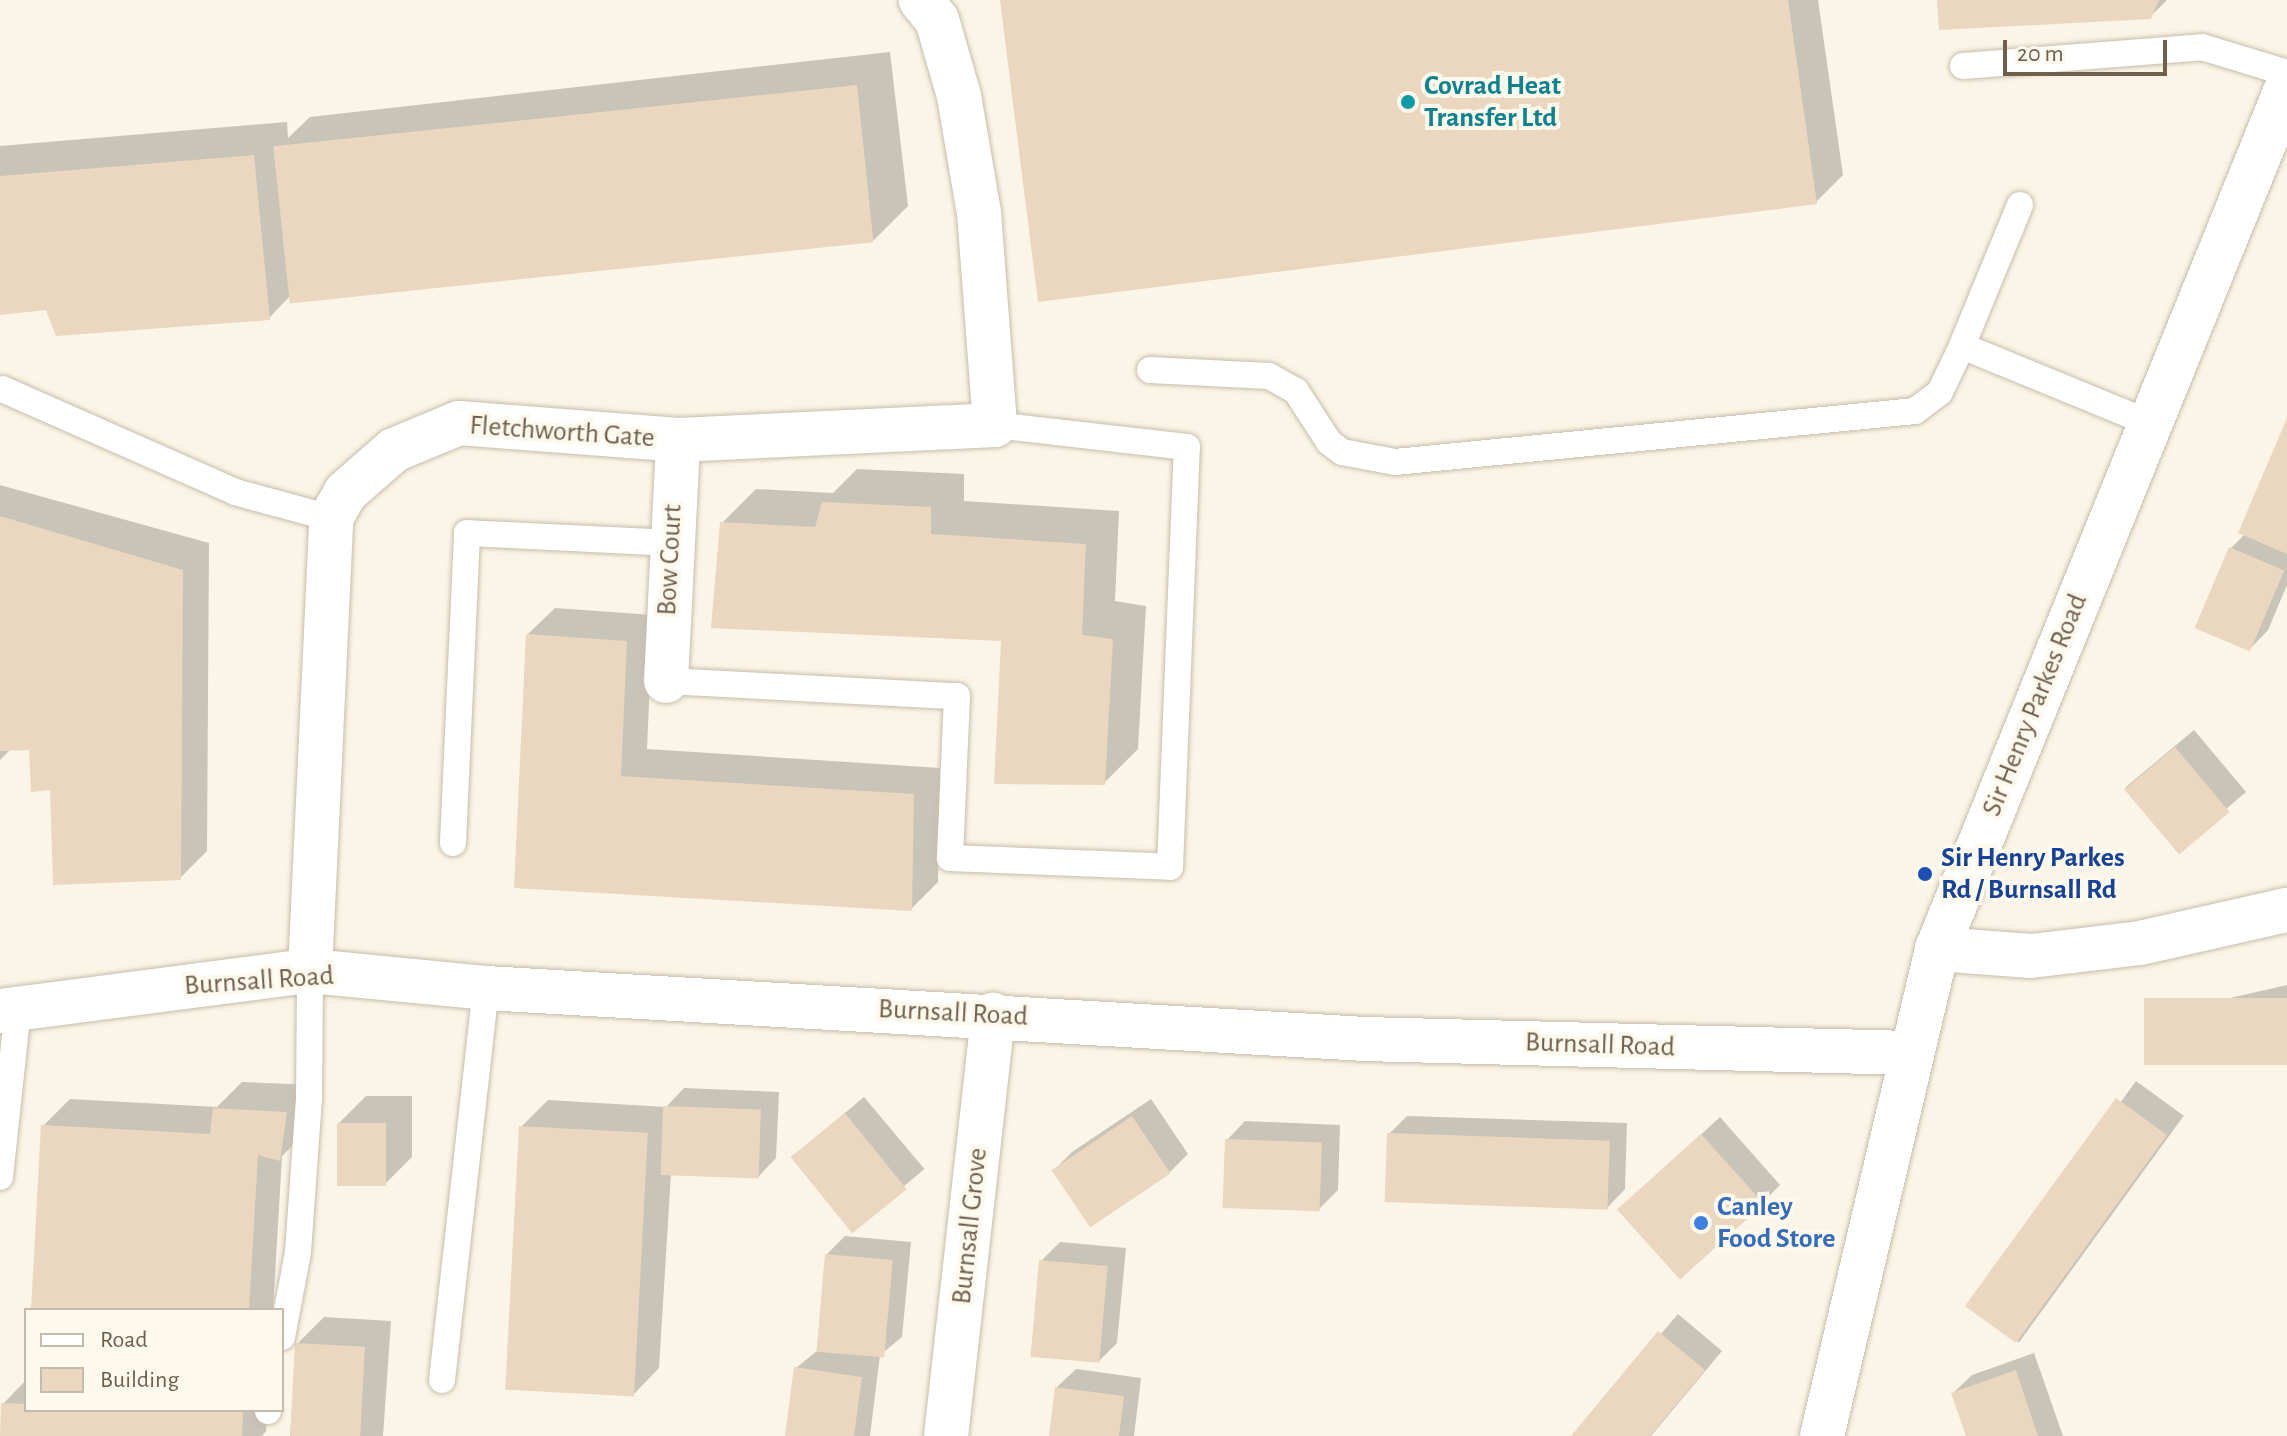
<!DOCTYPE html>
<html>
<head>
<meta charset="utf-8">
<style>
  body { margin:0 }
  #map { position:relative; width:2287px; height:1436px; overflow:hidden; background:#faf5e6; font-family:"Alegreya Sans",sans-serif }
  div>[style] { position:absolute }
  .shadow>* { inset:0; background:#0003; transform-origin:0 0 }
  .building>* { inset:0; background:#ebd6bf; transform-origin:0 0 }
  .roads { filter:drop-shadow(0 0 2px #c8bcac) drop-shadow(0 0 2px #c8bcac) }
  .service>* { height:26px; margin:-13px; padding:0 13px; transform-origin:13px; border-radius:13px; background:#fff }
  .minor>* { height:44px; margin:-22px; padding:0 22px; transform-origin:22px; border-radius:22px; background:#fff }
  .dots>* { width:22px; height:22px; translate:-50% -50%; box-sizing:border-box; border:4px solid #fdf9ec; border-radius:50% }
  span { translate:-50% -50%; white-space:nowrap; text-align:center; line-height:1.15; -webkit-text-stroke:8px #fdf9ec; paint-order:stroke }
  .culture-label { font-size:28px; color:#0d838f; font-weight:700 }
  .left { translate:0 -50%; text-align:left }
  .street-label { font-size:28px; color:#715f4e }
  .transit-label { font-size:28px; color:#164399; font-weight:700 }
  .shop-label { font-size:28px; color:#366cbe; font-weight:700 }
  .legend { position:absolute; left:24px; top:1308px; width:260px; height:104px; box-sizing:border-box; background:#fdf9ec; border:2px solid #c5bbad; margin:0; padding:10px 14px; list-style:none; font-size:24px; color:#715f4e }
  .legend li { display:flex; align-items:center; gap:16px; height:40px }
  .legend b { width:40px; border:2px solid #c5bbad }
  .scale { position:absolute; left:2003px; top:40px; width:164px; height:36px; box-sizing:border-box; border:4px solid #715f4e; border-top:0; padding-left:10px; font-size:24px; line-height:28px; white-space:nowrap; color:#715f4e; -webkit-text-stroke:6px #fdf9ec; paint-order:stroke }
</style>
</head>
<body>
<div id="map">
  <div class="shadow">
    <i style="clip-path:polygon(1002px 0,1818px 0,1843px 175px,1816px 202px)"></i>
    <i style="clip-path:polygon(1940px 0,2167px 0,2150px 17px)"></i>
    <i style="clip-path:polygon(890px 52px,908px 206px,874px 240px,292px 294px,269px 318px,47px 308px,0 313px,0 146px,287px 122px,288px 138px,310px 117px)"></i>
    <i style="clip-path:polygon(2287px 422px,2287px 585px,2268px 630px,2250px 649px,2231px 548px,2245px 534px)"></i>
    <i style="clip-path:polygon(857px 469px,964px 474px,964px 501px,1119px 511px,1115px 601px,1146px 606px,1138px 749px,1104px 783px,1003px 639px,722px 523px,756px 489px,833px 493px)"></i>
    <i style="clip-path:polygon(0 485px,209px 543px,207px 851px,180px 878px,52px 788px,31px 748px,11px 749px,0 760px)"></i>
    <i style="clip-path:polygon(555px 608px,653px 615px,647px 749px,940px 768px,938px 882px,911px 909px,516px 886px,528px 634px)"></i>
    <i style="left:2194px;top:730px;width:81px;height:90px;rotate:50deg"></i>
    <i style="clip-path:polygon(2287px 985px,2287px 1063px,2150px 1030px,2169px 1012px)"></i>
    <i style="left:2136px;top:1081px;width:59px;height:280px;rotate:36deg"></i>
    <i style="clip-path:polygon(242px 1082px,313px 1085px,306px 1132px,282px 1156px,273px 1310px,33px 1310px,43px 1126px,70px 1099px,217px 1107px)"></i>
    <i style="clip-path:polygon(684px 1088px,779px 1092px,776px 1158px,758px 1177px,671px 1174px,659px 1368px,633px 1395px,521px 1127px,548px 1100px,666px 1107px)"></i>
    <i style="clip-path:polygon(366px 1096px,412px 1096px,412px 1157px,385px 1184px,339px 1123px)"></i>
    <i style="left:864px;top:1097px;width:94px;height:92px;rotate:50deg"></i>
    <i style="clip-path:polygon(1151px 1099px,1188px 1154px,1170px 1172px,1054px 1170px,1072px 1152px)"></i>
    <i style="clip-path:polygon(1407px 1116px,1627px 1123px,1625px 1189px,1607px 1208px,1389px 1134px)"></i>
    <i style="clip-path:polygon(1720px 1117px,1780px 1185px,1762px 1203px,1639px 1192px)"></i>
    <i style="clip-path:polygon(1245px 1121px,1340px 1125px,1338px 1190px,1319px 1209px,1227px 1140px)"></i>
    <i style="clip-path:polygon(845px 1236px,911px 1242px,902px 1337px,880px 1355px,870px 1436px,787px 1436px,796px 1368px,818px 1350px,827px 1254px)"></i>
    <i style="clip-path:polygon(1060px 1242px,1126px 1248px,1117px 1343px,1098px 1362px,1041px 1261px)"></i>
    <i style="clip-path:polygon(1678px 1314px,1722px 1351px,1651px 1436px,1573px 1436px)"></i>
    <i style="clip-path:polygon(324px 1317px,391px 1321px,383px 1436px,290px 1436px,297px 1344px)"></i>
    <i style="clip-path:polygon(2034px 1353px,2063px 1436px,1968px 1436px,1953px 1393px,1972px 1375px)"></i>
    <i style="clip-path:polygon(1076px 1369px,1141px 1378px,1134px 1436px,1051px 1436px,1057px 1387px)"></i>
    <i style="clip-path:polygon(26px 1380px,26px 1410px,268px 1410px,266px 1431px,262px 1436px,2px 1436px,3px 1404px)"></i>
  </div>
  <div class="building">
    <i style="clip-path:polygon(1000px 0,1788px 0,1817px 204px,1038px 302px)"></i>
    <i style="clip-path:polygon(1937px 0,2159px 0,2151px 19px,1939px 30px)"></i>
    <i style="left:857px;top:85px;width:158px;height:587px;rotate:84deg"></i>
    <i style="clip-path:polygon(254px 155px,270px 320px,56px 336px,46px 310px,0 315px,0 176px)"></i>
    <i style="clip-path:polygon(2287px 418px,2287px 554px,2238px 533px)"></i>
    <i style="clip-path:polygon(822px 502px,931px 507px,931px 534px,1086px 544px,1082px 635px,1113px 639px,1105px 785px,994px 784px,1001px 641px,711px 628px,720px 522px,815px 527px)"></i>
    <i style="clip-path:polygon(0 516px,183px 570px,181px 880px,53px 885px,50px 790px,31px 792px,29px 750px,0 751px)"></i>
    <i style="left:2229px;top:547px;width:60px;height:88px;rotate:23deg"></i>
    <i style="clip-path:polygon(526px 634px,627px 641px,621px 776px,914px 794px,912px 911px,514px 888px)"></i>
    <i style="left:2175px;top:747px;width:85px;height:66px;rotate:50deg"></i>
    <i style="left:2287px;top:998px;width:67px;height:143px;rotate:90deg"></i>
    <i style="left:2116px;top:1098px;width:63px;height:257px;rotate:36deg"></i>
    <i style="left:663px;top:1106px;width:98px;height:69px;rotate:2deg"></i>
    <i style="clip-path:polygon(213px 1108px,287px 1112px,280px 1161px,258px 1155px,249px 1310px,31px 1310px,41px 1125px,210px 1134px)"></i>
    <i style="left:845px;top:1113px;width:98px;height:70px;rotate:51deg"></i>
    <i style="left:1132px;top:1116px;width:69px;height:97px;rotate:56deg"></i>
    <i style="left:337px;top:1123px;width:49px;height:63px"></i>
    <i style="left:519px;top:1126px;width:129px;height:264px;rotate:3deg"></i>
    <i style="left:1387px;top:1133px;width:223px;height:69px;rotate:2deg"></i>
    <i style="left:1701px;top:1134px;width:94px;height:113px;rotate:48deg"></i>
    <i style="left:1225px;top:1139px;width:97px;height:69px;rotate:2deg"></i>
    <i style="left:825px;top:1254px;width:68px;height:98px;rotate:5deg"></i>
    <i style="left:1039px;top:1260px;width:69px;height:97px;rotate:5deg"></i>
    <i style="clip-path:polygon(1658px 1331px,1705px 1370px,1650px 1436px,1571px 1436px)"></i>
    <i style="left:295px;top:1343px;width:70px;height:93px;rotate:3deg"></i>
    <i style="clip-path:polygon(794px 1367px,862px 1377px,854px 1436px,785px 1436px)"></i>
    <i style="clip-path:polygon(2016px 1370px,2038px 1436px,1966px 1436px,1951px 1393px)"></i>
    <i style="clip-path:polygon(1055px 1387px,1124px 1396px,1119px 1436px,1049px 1436px)"></i>
    <i style="clip-path:polygon(1px 1403px,26px 1404px,26px 1410px,243px 1410px,242px 1436px,0 1436px)"></i>
  </div>
  <div class="roads">
    <div class="service">
      <i style="left:1963px;top:66px;width:240px;rotate:-4.5deg"></i>
      <i style="left:2202px;top:47px;width:89px;rotate:17deg"></i>
      <i style="left:2020px;top:205px;width:152px;rotate:112.4deg"></i>
      <i style="left:1962px;top:346px;width:203px;rotate:22.3deg"></i>
      <i style="left:1150px;top:370px;width:119px;rotate:2.9deg"></i>
      <i style="left:1269px;top:376px;width:31px;rotate:29deg"></i>
      <i style="left:1296px;top:391px;width:61px;rotate:57.1deg"></i>
      <i style="left:1329px;top:442px;width:16px;rotate:38deg"></i>
      <i style="left:1342px;top:452px;width:54px;rotate:10.7deg"></i>
      <i style="left:1395px;top:462px;width:522px;rotate:-5.6deg"></i>
      <i style="left:1915px;top:411px;width:31px;rotate:-37deg"></i>
      <i style="left:1940px;top:392px;width:51px;rotate:-64.4deg"></i>
      <i style="left:2px;top:389px;width:255px;rotate:23.8deg"></i>
      <i style="left:235px;top:492px;width:99px;rotate:15.2deg"></i>
      <i style="left:666px;top:681px;width:291px;rotate:3deg"></i>
      <i style="left:957px;top:696px;width:162px;rotate:92.5deg"></i>
      <i style="left:950px;top:858px;width:220px;rotate:2.3deg"></i>
      <i style="left:1170px;top:867px;width:420px;rotate:-87.7deg"></i>
      <i style="left:1187px;top:447px;width:193px;rotate:-173.5deg"></i>
      <i style="left:453px;top:843px;width:310px;rotate:-87.4deg"></i>
      <i style="left:467px;top:533px;width:203px;rotate:2.8deg"></i>
      <i style="left:0;top:1177px;width:170px;rotate:-83.9deg"></i>
      <i style="left:282px;top:1337px;width:86px;rotate:-79.3deg"></i>
      <i style="left:298px;top:1252px;width:154px;rotate:-85.9deg"></i>
      <i style="left:309px;top:1098px;width:127px;rotate:-89.5deg"></i>
      <i style="left:442px;top:1380px;width:394px;rotate:-83.6deg"></i>
      <i style="left:268px;top:1411px;width:1px;rotate:-90deg"></i>
    </div>
    <div class="minor">
      <i style="left:666px;top:681px;width:241px;rotate:-87.1deg"></i>
      <i style="left:1937px;top:949px;width:94px;rotate:4.3deg"></i>
      <i style="left:2031px;top:956px;width:110px;rotate:-6.8deg"></i>
      <i style="left:2140px;top:943px;width:151px;rotate:-12.7deg"></i>
      <i style="left:310px;top:971px;width:453px;rotate:-87.3deg"></i>
      <i style="left:331px;top:518px;width:30px;rotate:-60deg"></i>
      <i style="left:346px;top:492px;width:64px;rotate:-41.2deg"></i>
      <i style="left:394px;top:450px;width:70px;rotate:-22.6deg"></i>
      <i style="left:459px;top:423px;width:220px;rotate:4.4deg"></i>
      <i style="left:678px;top:440px;width:317px;rotate:-2.7deg"></i>
      <i style="left:995px;top:425px;width:213px;rotate:-94.3deg"></i>
      <i style="left:979px;top:213px;width:119px;rotate:-99.7deg"></i>
      <i style="left:959px;top:96px;width:79px;rotate:-106.1deg"></i>
      <i style="left:937px;top:20px;width:26px;rotate:-129deg"></i>
      <i style="left:0;top:1011px;width:313px;rotate:-7.4deg"></i>
      <i style="left:310px;top:971px;width:177px;rotate:5.5deg"></i>
      <i style="left:486px;top:988px;width:879px;rotate:3.32deg"></i>
      <i style="left:1364px;top:1039px;width:545px;rotate:1.47deg"></i>
      <i style="left:946px;top:1436px;width:424px;rotate:-83.6deg"></i>
      <i style="left:1822px;top:1436px;width:500px;rotate:-76.71deg"></i>
      <i style="left:1937px;top:949px;width:930px;rotate:-67.9deg"></i>
    </div>
  </div>
  <div class="dots">
    <i style="left:1408px;top:102px;background:#0f9aa8"></i>
    <i style="left:1925px;top:874px;background:#1a4fb4"></i>
    <i style="left:1701px;top:1223px;background:#3f7fe0"></i>
  </div>
  <div class="culture-label">
    <span class="left" style="left:1424px;top:102px">Covrad Heat<br>Transfer Ltd</span>
  </div>
  <div class="street-label">
    <span style="left:562px;top:432px;rotate:4deg">Fletchworth Gate</span>
    <span style="left:670px;top:560px;rotate:-87deg">Bow Court</span>
    <span style="left:2035px;top:705px;rotate:-68deg">Sir Henry Parkes Road</span>
    <span style="left:259px;top:981px;rotate:-4deg">Burnsall Road</span>
    <span style="left:953px;top:1013px;rotate:3deg">Burnsall Road</span>
    <span style="left:1600px;top:1045px;rotate:2deg">Burnsall Road</span>
    <span style="left:970px;top:1226px;rotate:-84deg">Burnsall Grove</span>
  </div>
  <div class="transit-label">
    <span class="left" style="left:1941px;top:874px">Sir Henry Parkes<br>Rd / Burnsall Rd</span>
  </div>
  <div class="shop-label">
    <span class="left" style="left:1717px;top:1223px">Canley<br>Food Store</span>
  </div>
  <ul class="legend">
  <li><b style="height:10px;background:#fff"></b>Road</li>
  <li><b style="height:22px;background:#ebd6bf"></b>Building</li>
  </ul>
  <div class="scale">20 m</div>
</div>
</body>
</html>
